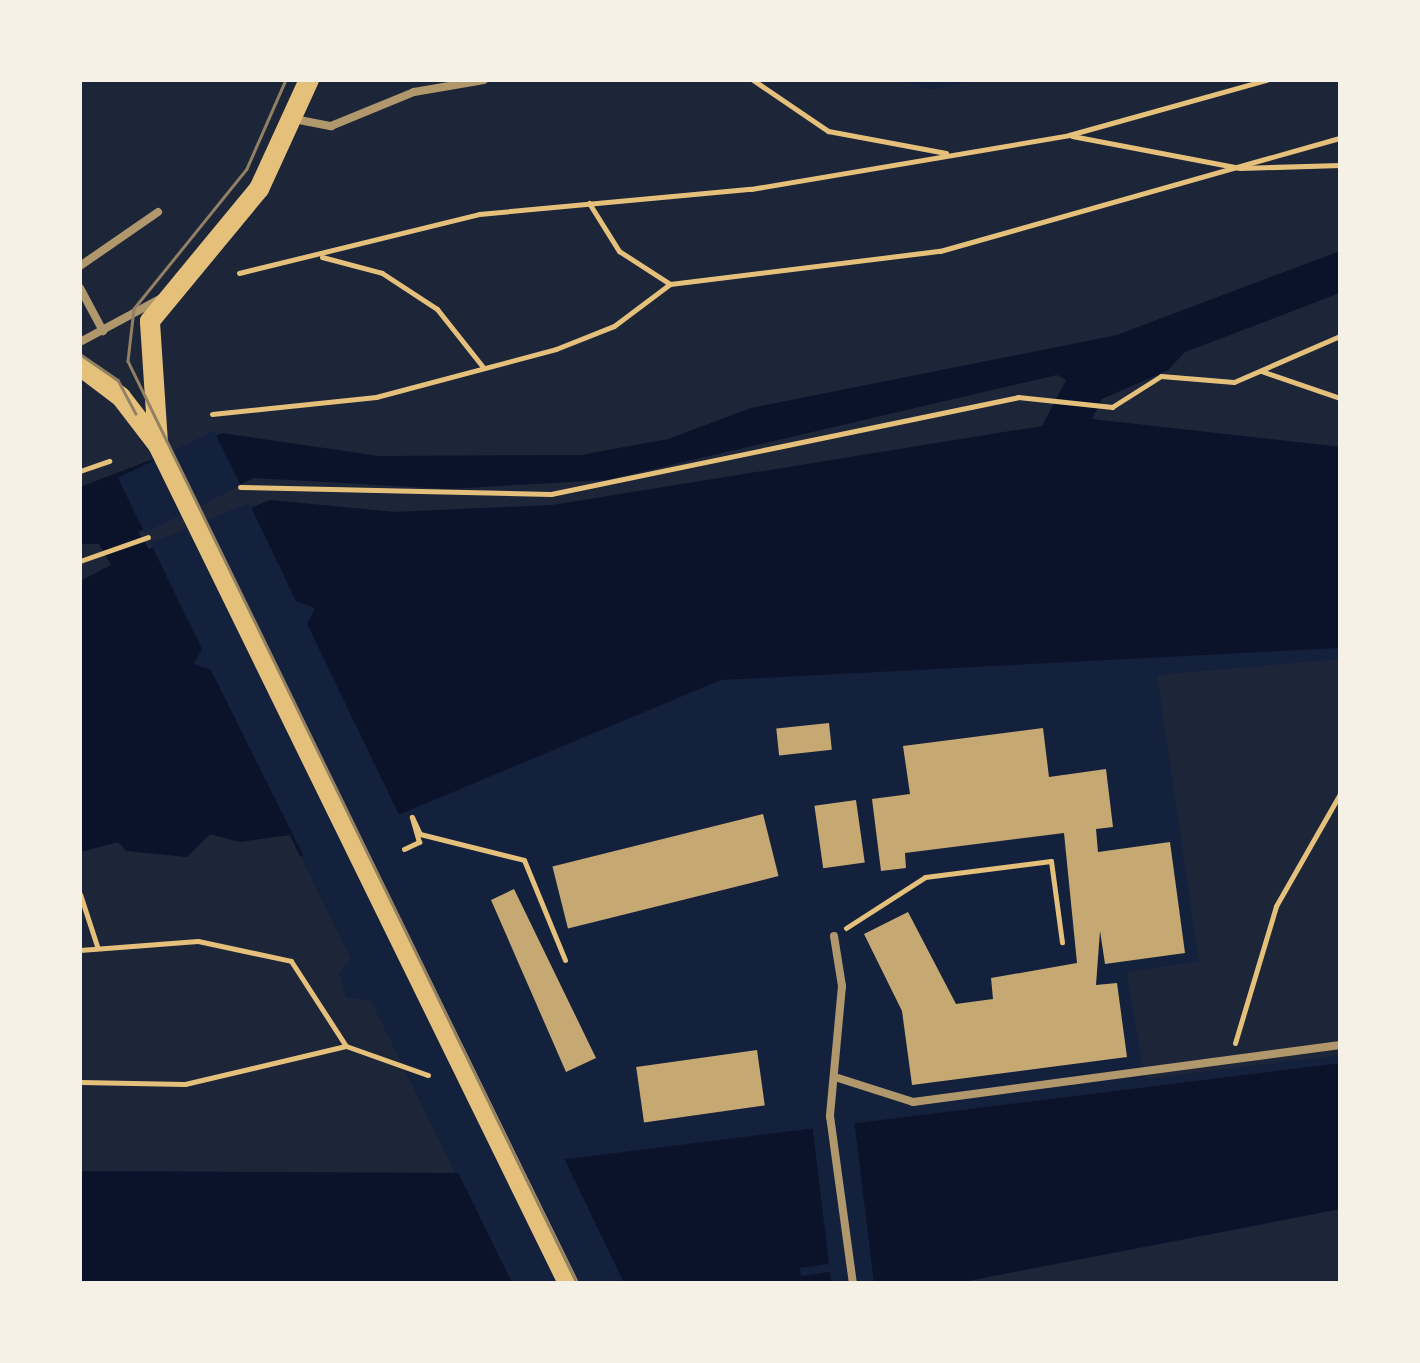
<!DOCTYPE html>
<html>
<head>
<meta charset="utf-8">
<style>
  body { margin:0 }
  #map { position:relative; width:1420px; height:1363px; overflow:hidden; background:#14213d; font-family:Raleway,sans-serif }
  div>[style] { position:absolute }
  .green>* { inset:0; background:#1d2539 }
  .water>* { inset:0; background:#0b132b }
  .pier>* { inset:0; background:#14213d; transform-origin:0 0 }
  .building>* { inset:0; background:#c6a872; transform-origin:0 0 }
  .path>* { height:5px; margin:-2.5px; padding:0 2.5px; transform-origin:2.5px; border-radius:2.5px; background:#e5c07b }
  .service>* { height:8px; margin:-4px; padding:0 4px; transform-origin:4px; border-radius:4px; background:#b1986c }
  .secondary>* { height:20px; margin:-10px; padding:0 10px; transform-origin:10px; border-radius:10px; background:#e5c07b }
  .tram>* { height:2.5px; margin:-1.25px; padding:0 1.25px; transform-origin:1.25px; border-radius:1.25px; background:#918062 }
  span { translate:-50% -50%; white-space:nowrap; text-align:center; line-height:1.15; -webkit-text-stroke:10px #f6f1e7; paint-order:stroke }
  .frame { position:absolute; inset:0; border:82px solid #f6f1e7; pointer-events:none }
</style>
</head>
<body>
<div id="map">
  <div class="green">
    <i style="clip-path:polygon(80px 80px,899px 80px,930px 90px,977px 80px,1340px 80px,1340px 447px,1097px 420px,552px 505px,394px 512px,270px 500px,80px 581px)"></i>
    <i style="clip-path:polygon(1340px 659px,1340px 1055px,1145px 1079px,1127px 972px,1199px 961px,1157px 675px)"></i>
    <i style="clip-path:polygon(210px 834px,290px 835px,351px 959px,339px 973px,346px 997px,371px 1001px,455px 1173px,80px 1171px,80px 852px,118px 842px,187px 857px)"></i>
    <i style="clip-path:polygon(1340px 1209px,1340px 1283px,957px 1283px,1260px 1225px)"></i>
  </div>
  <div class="water">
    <i style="clip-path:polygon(evenodd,1340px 251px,1340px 293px,1185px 352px,1168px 370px,1102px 399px,1092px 419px,1340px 447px,1340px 648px,721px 680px,300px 856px,290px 835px,239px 842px,210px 834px,187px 857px,126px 851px,118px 842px,80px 852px,80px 581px,111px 565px,99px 544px,80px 544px,80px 487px,222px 433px,379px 456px,581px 455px,668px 439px,751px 408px,1117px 335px,1340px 251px,1057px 375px,1066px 380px,1042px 426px,552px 505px,394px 512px,270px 500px,149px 549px,138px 532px,254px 478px,448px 489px,606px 480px,1057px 375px)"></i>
    <i style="clip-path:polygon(1340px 1063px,1340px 1209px,957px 1283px,80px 1283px,80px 1171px,455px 1173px)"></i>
  </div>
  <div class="pier">
    <i style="left:214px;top:431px;width:61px;height:107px;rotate:64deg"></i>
    <i style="clip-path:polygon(249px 503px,296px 601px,315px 608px,307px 624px,401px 819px,305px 859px,211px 670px,194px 664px,202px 649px,147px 536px,151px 543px)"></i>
    <i style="clip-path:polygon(854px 1119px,874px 1283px,831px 1283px,830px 1272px,801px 1276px,800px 1268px,829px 1264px,812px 1123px)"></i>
    <i style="clip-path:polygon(562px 1154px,624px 1283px,512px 1283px,456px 1168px)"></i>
  </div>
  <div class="building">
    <i style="left:829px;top:723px;width:27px;height:53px;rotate:84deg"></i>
    <i style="clip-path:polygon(1043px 728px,1049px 777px,1106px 769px,1113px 827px,1096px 829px,1098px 852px,1170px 842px,1185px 953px,1105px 964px,1100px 931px,1096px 985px,1117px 983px,1127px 1057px,912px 1085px,902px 1011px,864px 934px,908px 912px,956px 1004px,993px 999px,991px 978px,1077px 963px,1064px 833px,905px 853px,906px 868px,881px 871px,872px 799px,910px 794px,903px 746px)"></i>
    <i style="left:856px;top:800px;width:63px;height:42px;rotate:82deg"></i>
    <i style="left:763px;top:814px;width:64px;height:217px;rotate:76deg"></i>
    <i style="clip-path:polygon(514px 889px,596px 1058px,566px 1072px,491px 900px)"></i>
    <i style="left:757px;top:1050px;width:56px;height:122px;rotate:82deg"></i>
  </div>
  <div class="path">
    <i style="left:753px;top:80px;width:91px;rotate:34.2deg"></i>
    <i style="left:828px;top:131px;width:120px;rotate:10.6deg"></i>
    <i style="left:1072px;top:136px;width:171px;rotate:10.8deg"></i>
    <i style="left:1240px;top:168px;width:100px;rotate:-1.7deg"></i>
    <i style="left:589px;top:203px;width:57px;rotate:58deg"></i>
    <i style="left:619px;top:251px;width:61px;rotate:32.9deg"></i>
    <i style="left:322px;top:257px;width:62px;rotate:14.9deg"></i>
    <i style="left:382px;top:273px;width:66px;rotate:33.2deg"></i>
    <i style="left:437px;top:309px;width:74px;rotate:51.6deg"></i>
    <i style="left:239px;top:273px;width:247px;rotate:-13.8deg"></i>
    <i style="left:479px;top:214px;width:273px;rotate:-5.3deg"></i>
    <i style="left:751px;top:189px;width:323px;rotate:-9.6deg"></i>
    <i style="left:1069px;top:135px;width:205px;rotate:-15.6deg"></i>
    <i style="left:1261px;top:371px;width:83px;rotate:18.9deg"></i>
    <i style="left:212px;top:414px;width:165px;rotate:-5.9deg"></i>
    <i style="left:376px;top:397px;width:186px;rotate:-14.9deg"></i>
    <i style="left:556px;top:349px;width:62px;rotate:-21.6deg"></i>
    <i style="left:614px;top:326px;width:70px;rotate:-36.9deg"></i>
    <i style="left:670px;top:284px;width:272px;rotate:-7deg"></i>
    <i style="left:940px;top:251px;width:416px;rotate:-15.8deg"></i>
    <i style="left:80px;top:471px;width:31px;rotate:-19deg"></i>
    <i style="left:240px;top:487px;width:311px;rotate:1.3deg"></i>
    <i style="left:551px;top:494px;width:477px;rotate:-11.7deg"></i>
    <i style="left:1018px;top:397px;width:95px;rotate:6.1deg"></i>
    <i style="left:1112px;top:407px;width:58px;rotate:-32.3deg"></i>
    <i style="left:1161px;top:376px;width:73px;rotate:4.7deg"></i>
    <i style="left:1234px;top:382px;width:116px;rotate:-23.5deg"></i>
    <i style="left:80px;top:561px;width:72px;rotate:-19.4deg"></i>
    <i style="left:404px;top:849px;width:17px;rotate:-25deg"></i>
    <i style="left:419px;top:842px;width:26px;rotate:-106deg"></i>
    <i style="left:412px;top:817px;width:19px;rotate:65deg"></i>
    <i style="left:420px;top:834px;width:107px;rotate:14deg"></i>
    <i style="left:524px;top:860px;width:108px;rotate:67.7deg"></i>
    <i style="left:80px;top:894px;width:55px;rotate:71.9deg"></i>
    <i style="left:846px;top:928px;width:94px;rotate:-32.8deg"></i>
    <i style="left:925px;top:877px;width:127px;rotate:-7.2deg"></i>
    <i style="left:1051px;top:861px;width:82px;rotate:82.3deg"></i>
    <i style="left:80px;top:950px;width:118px;rotate:-4.4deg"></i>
    <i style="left:198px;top:941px;width:95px;rotate:12.1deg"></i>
    <i style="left:291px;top:961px;width:101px;rotate:57.1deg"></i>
    <i style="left:346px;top:1046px;width:87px;rotate:19.5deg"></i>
    <i style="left:1235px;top:1043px;width:143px;rotate:-73.3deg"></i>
    <i style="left:1276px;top:906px;width:129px;rotate:-60.3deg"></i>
    <i style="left:80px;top:1082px;width:105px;rotate:1.1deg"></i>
    <i style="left:185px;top:1084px;width:165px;rotate:-13.3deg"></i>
  </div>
  <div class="service">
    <i style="left:294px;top:119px;width:38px;rotate:11deg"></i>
    <i style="left:331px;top:126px;width:90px;rotate:-22.3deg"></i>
    <i style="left:414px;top:92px;width:71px;rotate:-9.7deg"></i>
    <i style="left:80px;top:266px;width:95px;rotate:-34.7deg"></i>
    <i style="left:80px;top:288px;width:49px;rotate:61.9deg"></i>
    <i style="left:80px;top:342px;width:91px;rotate:-28.3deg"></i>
    <i style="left:834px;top:936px;width:51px;rotate:80.9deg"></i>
    <i style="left:842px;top:986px;width:131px;rotate:95.3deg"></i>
    <i style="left:830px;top:1116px;width:169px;rotate:82.2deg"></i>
    <i style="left:838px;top:1078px;width:79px;rotate:17.7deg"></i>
    <i style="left:913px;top:1102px;width:431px;rotate:-7.6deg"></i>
  </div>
  <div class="secondary">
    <i style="left:80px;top:366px;width:51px;rotate:37.1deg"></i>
    <i style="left:121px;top:397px;width:61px;rotate:52.4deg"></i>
    <i style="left:158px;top:445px;width:933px;rotate:63.93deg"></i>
    <i style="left:158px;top:443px;width:122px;rotate:-93.8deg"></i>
    <i style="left:150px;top:321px;width:171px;rotate:-50.5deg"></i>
    <i style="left:259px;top:189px;width:120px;rotate:-65.4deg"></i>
  </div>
  <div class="tram">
    <i style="left:286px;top:80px;width:97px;rotate:113.7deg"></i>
    <i style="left:247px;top:169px;width:180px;rotate:128.9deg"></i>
    <i style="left:134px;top:309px;width:52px;rotate:96.6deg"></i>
    <i style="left:128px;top:361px;width:1026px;rotate:64.03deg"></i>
    <i style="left:80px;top:354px;width:46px;rotate:34.4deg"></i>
    <i style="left:118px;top:380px;width:38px;rotate:62deg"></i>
  </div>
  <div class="frame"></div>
</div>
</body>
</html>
